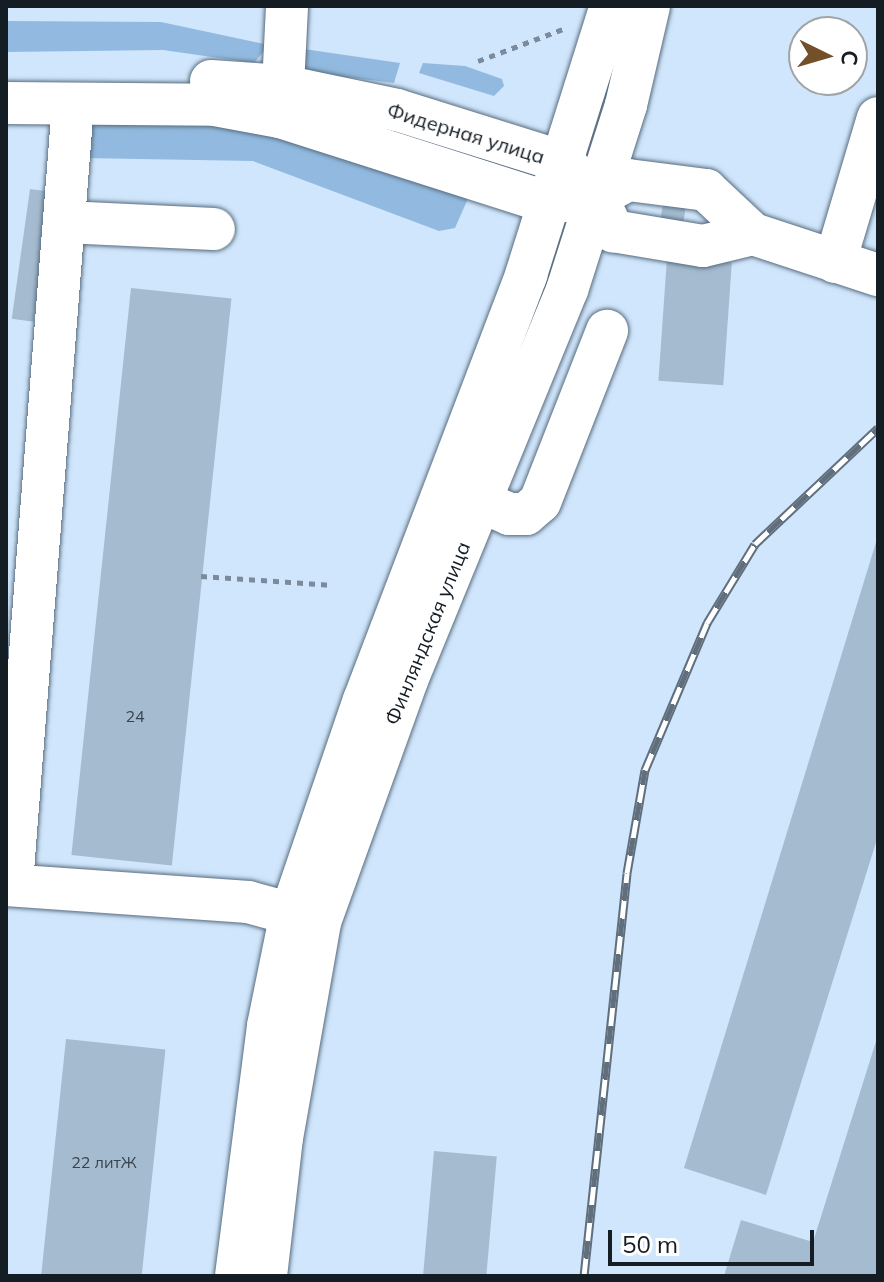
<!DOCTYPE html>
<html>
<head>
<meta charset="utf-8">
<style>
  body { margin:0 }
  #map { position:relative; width:884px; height:1282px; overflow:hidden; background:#d0e6fc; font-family:Mulish,sans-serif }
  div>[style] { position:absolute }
  .green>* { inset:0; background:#92bae0 }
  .building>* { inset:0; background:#a5bbd0; transform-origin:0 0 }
  .path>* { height:5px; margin-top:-2.5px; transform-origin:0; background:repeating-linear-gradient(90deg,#7b8b9b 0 6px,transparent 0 12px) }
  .roads { filter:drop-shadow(0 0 2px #586c7f) drop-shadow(0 0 2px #586c7f) }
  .minor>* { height:42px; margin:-21px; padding:0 21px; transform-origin:21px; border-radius:21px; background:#fff }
  .rail>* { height:9px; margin-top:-4.5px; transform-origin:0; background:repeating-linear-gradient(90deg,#fff 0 18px,#616e7c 0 36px); box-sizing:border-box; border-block:2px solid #616e7c }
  span { translate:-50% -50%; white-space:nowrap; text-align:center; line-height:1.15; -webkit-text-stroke:6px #fff; paint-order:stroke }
  .number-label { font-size:16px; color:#38444f }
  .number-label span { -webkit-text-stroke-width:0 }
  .street-label { font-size:20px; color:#141c24 }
  .frame { position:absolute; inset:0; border:8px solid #141c24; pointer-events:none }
  .north { position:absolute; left:788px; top:16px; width:80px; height:80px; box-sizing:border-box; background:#fff; border:2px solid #a1a4a7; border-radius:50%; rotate:95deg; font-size:22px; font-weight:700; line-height:32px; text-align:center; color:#141c24 }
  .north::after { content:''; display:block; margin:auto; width:28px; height:36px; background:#735029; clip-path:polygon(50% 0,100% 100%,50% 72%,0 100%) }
  .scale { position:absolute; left:608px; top:1230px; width:206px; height:36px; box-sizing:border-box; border:4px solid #141c24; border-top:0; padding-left:10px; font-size:24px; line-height:28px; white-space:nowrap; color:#141c24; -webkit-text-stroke:6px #fff; paint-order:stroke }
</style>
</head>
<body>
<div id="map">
  <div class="green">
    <i style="clip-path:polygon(6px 21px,161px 22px,269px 45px,254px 63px,163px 50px,6px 52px)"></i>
    <i style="clip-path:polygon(297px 48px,400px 63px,394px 83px,305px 72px)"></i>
    <i style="clip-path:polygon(423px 63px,465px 66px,502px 79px,504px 86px,494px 96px,419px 73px)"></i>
    <i style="clip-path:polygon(83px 109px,233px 125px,470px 194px,455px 228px,439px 231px,253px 161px,83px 158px)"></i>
  </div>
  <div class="building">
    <i style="left:30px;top:189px;width:22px;height:131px;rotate:8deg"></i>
    <i style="left:663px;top:201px;width:23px;height:26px;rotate:7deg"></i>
    <i style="left:667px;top:258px;width:65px;height:123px;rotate:4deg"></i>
    <i style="left:131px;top:288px;width:101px;height:570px;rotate:6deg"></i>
    <i style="clip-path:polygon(877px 539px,878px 836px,766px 1195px,684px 1168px)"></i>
    <i style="clip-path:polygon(878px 1035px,878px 1276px,724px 1276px,741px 1220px,813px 1242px)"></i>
    <i style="left:66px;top:1039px;width:100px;height:238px;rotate:6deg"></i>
    <i style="left:434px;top:1151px;width:63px;height:126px;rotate:5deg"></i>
  </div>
  <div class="path">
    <i style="left:478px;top:61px;width:94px;rotate:-20.6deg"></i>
    <i style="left:201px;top:576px;width:132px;rotate:3.9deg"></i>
  </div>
  <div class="roads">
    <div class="minor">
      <i style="left:211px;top:81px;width:72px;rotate:4deg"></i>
      <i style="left:283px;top:86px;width:116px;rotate:11.9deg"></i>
      <i style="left:397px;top:110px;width:174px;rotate:17.4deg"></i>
      <i style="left:563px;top:162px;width:49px;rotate:45.8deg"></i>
      <i style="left:597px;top:197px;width:38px;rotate:65deg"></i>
      <i style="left:613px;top:231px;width:91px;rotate:9.5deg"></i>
      <i style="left:703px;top:246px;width:51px;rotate:-13.5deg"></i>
      <i style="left:283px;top:86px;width:80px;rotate:-87.1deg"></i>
      <i style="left:6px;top:103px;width:209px;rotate:0.5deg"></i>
      <i style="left:215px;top:105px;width:66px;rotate:10.5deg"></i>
      <i style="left:280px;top:117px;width:282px;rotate:17.7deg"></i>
      <i style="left:549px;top:203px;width:48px;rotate:-7.1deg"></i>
      <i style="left:597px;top:197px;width:35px;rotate:-29deg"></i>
      <i style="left:628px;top:180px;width:79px;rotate:7.3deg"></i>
      <i style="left:706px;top:190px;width:64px;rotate:43.1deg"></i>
      <i style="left:753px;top:234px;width:132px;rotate:18.2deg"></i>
      <i style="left:64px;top:222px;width:150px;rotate:2.7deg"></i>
      <i style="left:835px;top:262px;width:150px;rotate:-73.4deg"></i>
      <i style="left:479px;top:501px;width:33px;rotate:23deg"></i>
      <i style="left:509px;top:514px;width:17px"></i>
      <i style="left:526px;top:514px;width:18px;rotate:-41deg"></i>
      <i style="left:540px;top:502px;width:184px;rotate:-68.6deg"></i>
      <i style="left:12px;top:883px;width:781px;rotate:-85.52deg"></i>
      <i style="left:6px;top:885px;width:243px;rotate:4deg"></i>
      <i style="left:248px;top:902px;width:72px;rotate:15.4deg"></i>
      <i style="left:236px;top:1276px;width:252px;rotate:-82.7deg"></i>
      <i style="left:268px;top:1026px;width:115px;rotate:-78.5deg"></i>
      <i style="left:291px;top:913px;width:225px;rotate:-71.1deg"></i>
      <i style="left:364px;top:700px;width:455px;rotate:-69.1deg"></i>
      <i style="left:526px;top:275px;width:282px;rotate:-72.5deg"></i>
      <i style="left:266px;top:1276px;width:139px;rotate:-83.4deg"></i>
      <i style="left:282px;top:1138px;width:219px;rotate:-80deg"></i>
      <i style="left:320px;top:922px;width:257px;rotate:-70.2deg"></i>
      <i style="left:407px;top:680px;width:422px;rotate:-67.7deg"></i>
      <i style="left:567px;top:290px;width:194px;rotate:-72.3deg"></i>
      <i style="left:626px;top:105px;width:102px;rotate:-76.9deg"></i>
    </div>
  </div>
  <div class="rail">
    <i style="left:584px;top:1276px;width:405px;rotate:-83.9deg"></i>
    <i style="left:627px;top:873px;width:105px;rotate:-80.1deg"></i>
    <i style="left:645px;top:770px;width:160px;rotate:-67.1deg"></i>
    <i style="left:707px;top:623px;width:92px;rotate:-58.7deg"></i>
    <i style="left:755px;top:544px;width:169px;rotate:-43.3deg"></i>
  </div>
  <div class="number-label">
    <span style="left:135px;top:716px">24</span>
    <span style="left:104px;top:1162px">22 литЖ</span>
  </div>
  <div class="street-label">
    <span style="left:466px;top:133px;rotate:17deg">Фидерная улица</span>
    <span style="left:427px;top:633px;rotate:-68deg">Финляндская улица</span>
  </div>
  <div class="frame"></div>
  <div class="north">С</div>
  <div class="scale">50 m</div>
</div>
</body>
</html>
